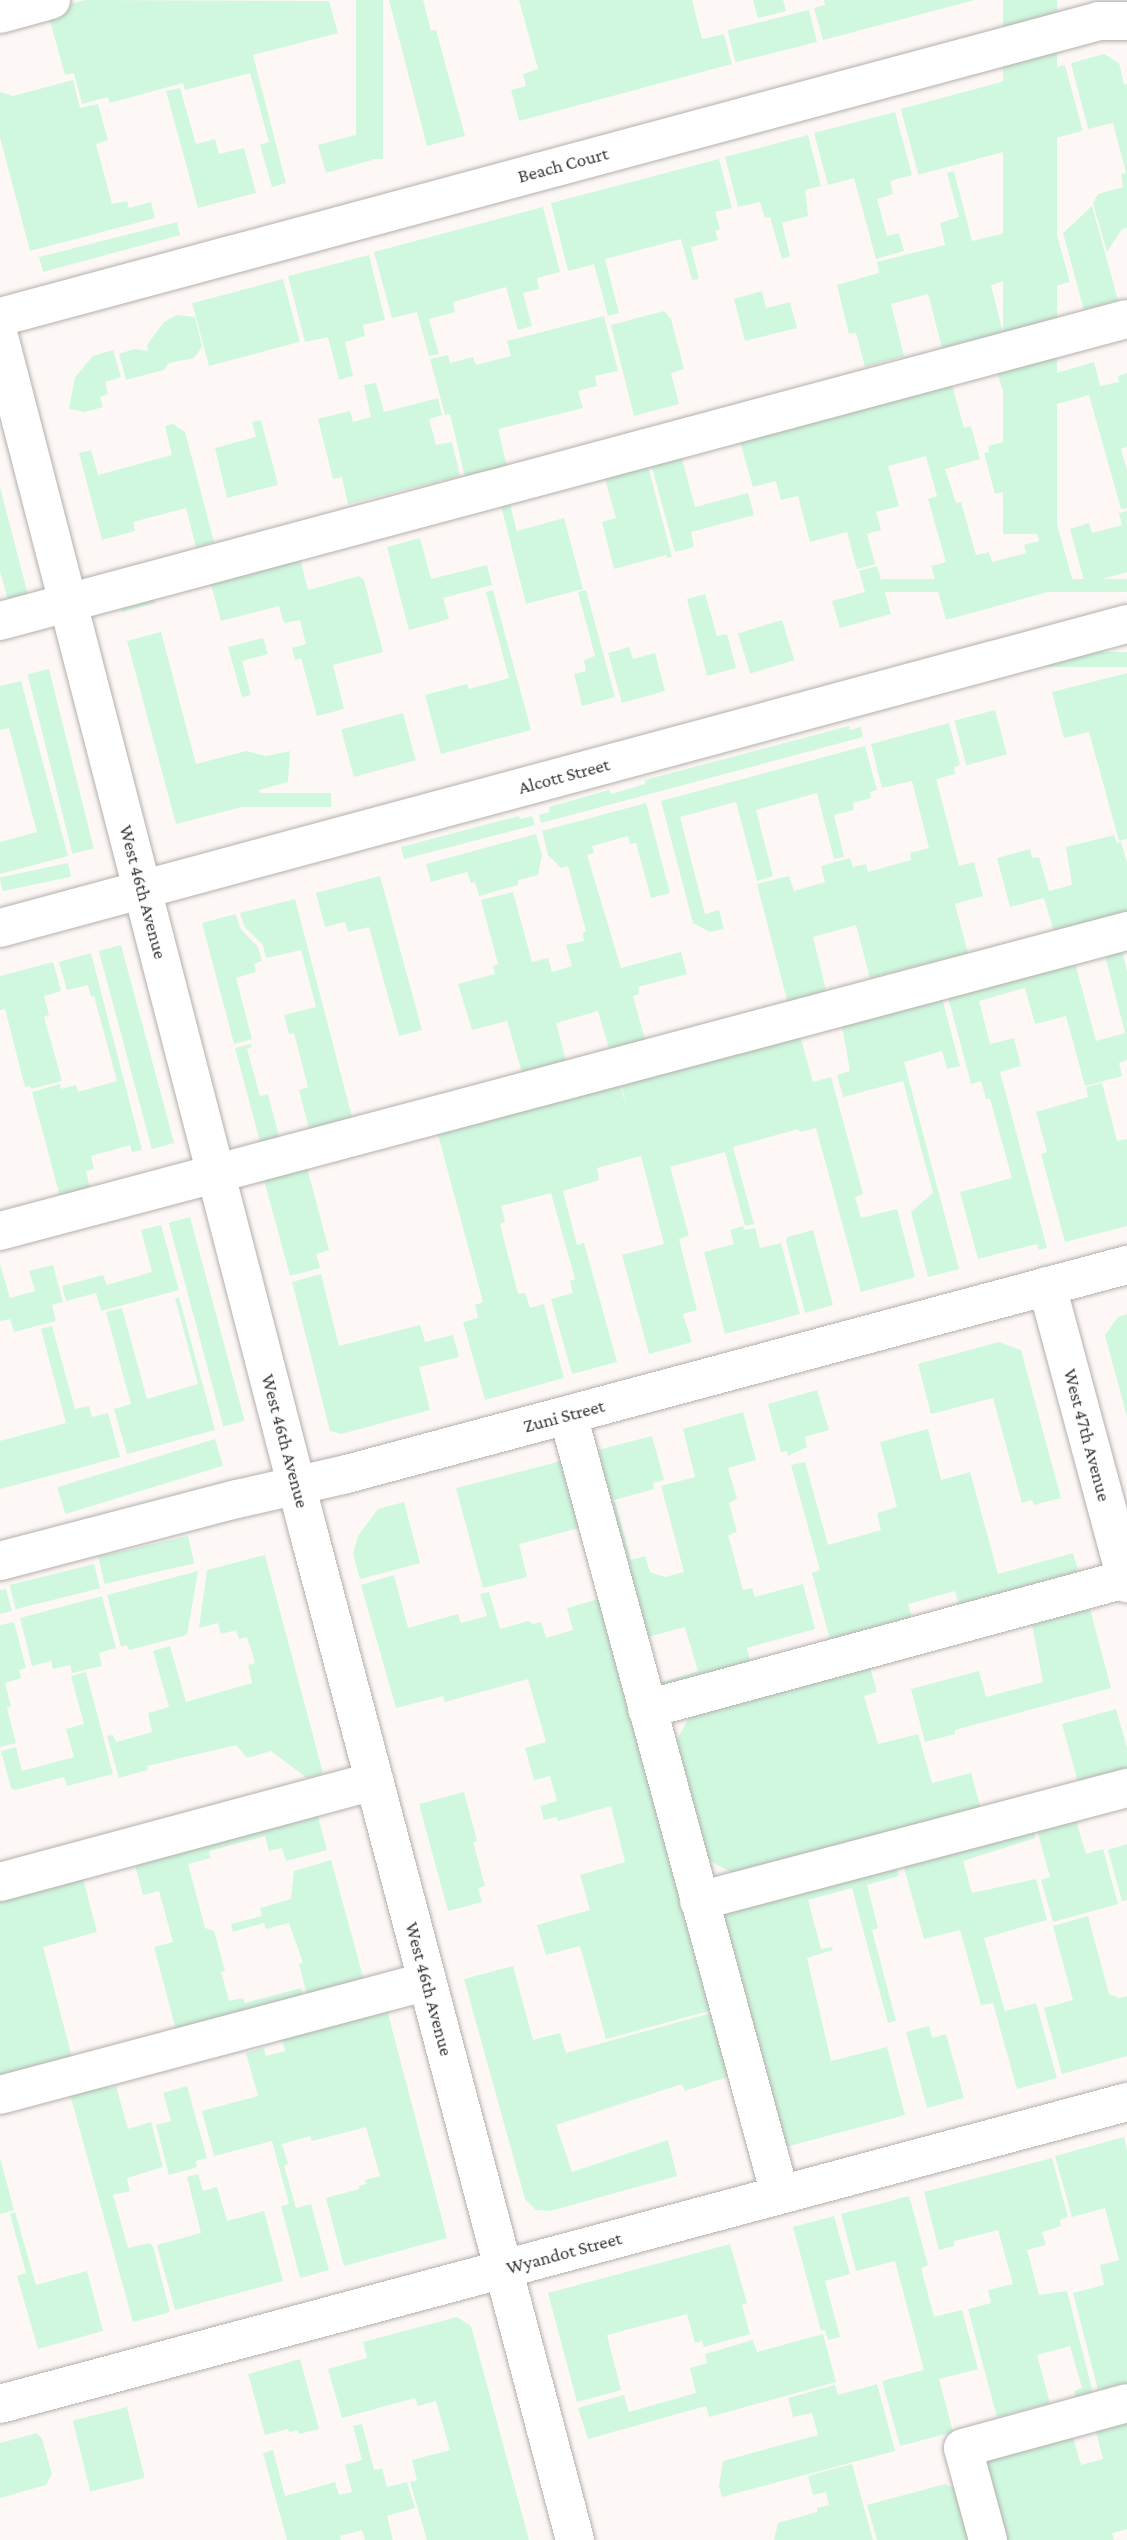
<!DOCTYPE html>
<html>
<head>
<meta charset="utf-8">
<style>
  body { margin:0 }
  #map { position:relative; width:1127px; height:2540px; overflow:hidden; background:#fdf8f5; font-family:"Crimson Pro",serif }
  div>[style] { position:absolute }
  .green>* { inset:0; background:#cff8df; transform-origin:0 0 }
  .roads { filter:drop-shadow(0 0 2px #b4afac) drop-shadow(0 0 2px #b4afac) }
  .minor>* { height:38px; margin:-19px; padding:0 19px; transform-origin:19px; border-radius:19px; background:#fff }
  span { translate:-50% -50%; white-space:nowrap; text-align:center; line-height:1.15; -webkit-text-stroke:7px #fff; paint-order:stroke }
  .street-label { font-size:19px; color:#3c3a39 }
</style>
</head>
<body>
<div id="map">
  <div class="green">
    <i style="clip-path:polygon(85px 0,329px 1px,338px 33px,253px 55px,286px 183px,272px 187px,260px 145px,269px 142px,250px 73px,185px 90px,183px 83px,110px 103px,108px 97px,82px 104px,74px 73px,65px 75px,47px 10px)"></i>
    <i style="left:356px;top:0;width:27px;height:159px"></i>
    <i style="clip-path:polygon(389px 0,423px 0,431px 31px,436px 30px,465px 136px,427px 146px)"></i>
    <i style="clip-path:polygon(519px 0,692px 0,702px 39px,724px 34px,732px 64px,519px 121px,511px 90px,526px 86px,523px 74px,538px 69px)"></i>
    <i style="clip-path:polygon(753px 0,783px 0,786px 11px,758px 18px)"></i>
    <i style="clip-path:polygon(824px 0,975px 0,823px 40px,814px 8px,825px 5px)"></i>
    <i style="left:1003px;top:0;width:54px;height:534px"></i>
    <i style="left:809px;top:10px;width:33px;height:84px;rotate:76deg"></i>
    <i style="clip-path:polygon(1104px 54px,1119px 63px,1124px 85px,1127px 84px,1127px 228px,1122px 229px,1107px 252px,1093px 203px,1098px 194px,1123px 187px,1121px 174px,1126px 173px,1113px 123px,1088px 129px,1071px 63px)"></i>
    <i style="left:1065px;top:65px;width:68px;height:170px;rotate:75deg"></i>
    <i style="clip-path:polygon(73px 80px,80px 108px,98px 104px,108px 140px,96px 144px,112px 204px,127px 201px,129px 208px,151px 202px,155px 218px,30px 251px,0 137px,0 92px,13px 96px)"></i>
    <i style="clip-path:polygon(180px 88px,196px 144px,215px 139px,219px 154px,244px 148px,256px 193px,198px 208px,166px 91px)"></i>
    <i style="clip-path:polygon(895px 112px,912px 175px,890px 181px,893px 194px,877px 199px,887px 236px,899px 233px,904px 251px,876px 259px,854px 178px,828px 185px,814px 133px)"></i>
    <i style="clip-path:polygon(361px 120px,372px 160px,326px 173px,318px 145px,359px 134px,356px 122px)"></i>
    <i style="clip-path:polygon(808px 135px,821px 186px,805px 190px,808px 216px,782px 223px,790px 256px,782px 259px,770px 217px,765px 218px,760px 202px,738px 207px,725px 157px)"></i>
    <i style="clip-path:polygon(719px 159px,732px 208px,715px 212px,720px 229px,715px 231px,718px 240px,691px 247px,699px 279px,692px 280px,681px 239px,605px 259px,619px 313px,608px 316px,594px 264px,568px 271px,551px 203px)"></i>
    <i style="clip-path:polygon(954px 171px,972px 241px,1010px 232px,1012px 239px,1055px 228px,1070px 282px,1012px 297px,1008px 280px,991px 285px,1003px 333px,942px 348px,928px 294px,891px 304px,904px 356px,865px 367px,856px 333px,849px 334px,837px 285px,879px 273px,877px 262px,945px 245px,940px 223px,959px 217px,947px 173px)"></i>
    <i style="clip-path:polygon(1092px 206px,1118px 300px,1084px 310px,1063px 233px)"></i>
    <i style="clip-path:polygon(543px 207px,560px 272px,537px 278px,539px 289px,523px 293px,532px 326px,518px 330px,506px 287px,453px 302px,455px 312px,429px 319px,439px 354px,429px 356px,417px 312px,392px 318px,374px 252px)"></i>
    <i style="clip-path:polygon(177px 222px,180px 235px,43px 272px,39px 257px)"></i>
    <i style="clip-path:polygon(369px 255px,385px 320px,363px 325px,365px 336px,345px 342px,353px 376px,339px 380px,328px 337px,305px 342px,288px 276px)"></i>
    <i style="left:283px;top:279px;width:65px;height:94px;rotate:75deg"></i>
    <i style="clip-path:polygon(762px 291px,766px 308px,790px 302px,797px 328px,745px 341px,734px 299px)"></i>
    <i style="clip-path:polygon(664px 311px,671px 319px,684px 369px,671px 373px,679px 404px,634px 416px,611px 325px)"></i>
    <i style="clip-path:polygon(177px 315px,195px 317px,202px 347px,194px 358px,169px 363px,164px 370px,126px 380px,119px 354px,134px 349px,148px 351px,147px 345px,164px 322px)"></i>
    <i style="clip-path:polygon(604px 316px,618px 371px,595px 376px,597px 386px,578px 391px,583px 408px,498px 429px,507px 466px,465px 477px,450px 414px,445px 415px,430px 359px,448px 355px,450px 363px,473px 357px,476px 365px,511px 356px,507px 341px)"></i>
    <i style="clip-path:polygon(113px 350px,121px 377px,105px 382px,108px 394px,100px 397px,103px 407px,85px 412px,69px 409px,75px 377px,93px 356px)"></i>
    <i style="clip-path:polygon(1094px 362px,1100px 386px,1119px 382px,1118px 376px,1127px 373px,1127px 447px,1121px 449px,1127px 470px,1127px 508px,1121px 509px,1089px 395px,1054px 405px,1046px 376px)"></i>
    <i style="clip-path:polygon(1003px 369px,1031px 473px,1042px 471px,1074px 585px,946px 620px,931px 566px,946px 562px,928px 499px,937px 496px,926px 456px,888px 466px,899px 506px,876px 512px,881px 530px,867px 534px,875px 564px,857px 569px,847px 532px,810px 542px,798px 496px,781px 500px,776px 481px,753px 487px,738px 435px,950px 378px,964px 428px,971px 426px,980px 459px,945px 469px,956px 503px,961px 502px,976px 555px,989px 552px,992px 562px,1026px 553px,1024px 545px,1039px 541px,1024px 487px,995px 494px,984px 453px,989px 452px,988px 446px,1011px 440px,1005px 417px,1010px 415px,997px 371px)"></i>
    <i style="clip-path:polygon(376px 383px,384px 412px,438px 398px,442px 415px,429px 419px,436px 445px,452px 442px,460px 476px,348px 504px,342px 477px,333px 479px,318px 419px,350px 411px,353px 422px,371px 417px,364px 385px)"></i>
    <i style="clip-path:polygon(261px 420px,278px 485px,227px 498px,215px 448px,256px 437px,252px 422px)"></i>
    <i style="clip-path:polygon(173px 424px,185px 432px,214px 542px,196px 547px,186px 508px,133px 522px,135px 531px,102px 540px,79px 453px,91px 450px,98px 475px,172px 455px,165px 426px)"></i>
    <i style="clip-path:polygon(681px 455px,695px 507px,748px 493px,754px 515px,691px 532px,694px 547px,675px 552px,651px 464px)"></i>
    <i style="clip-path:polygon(647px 463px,672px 557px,667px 558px,666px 555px,614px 569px,602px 522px,616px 518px,604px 475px)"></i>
    <i style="clip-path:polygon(0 487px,29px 599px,9px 604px,0 571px)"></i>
    <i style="clip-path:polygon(510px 504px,517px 531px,564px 518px,583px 589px,526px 604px,501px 506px)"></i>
    <i style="clip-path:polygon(1127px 511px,1127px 572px,1085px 584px,1070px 529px,1089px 523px,1092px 533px,1122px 525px,1119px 513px)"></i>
    <i style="clip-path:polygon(420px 538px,431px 579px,487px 565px,492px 585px,443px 598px,449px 619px,409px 630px,387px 547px)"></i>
    <i style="clip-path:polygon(299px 555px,308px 590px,359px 576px,364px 580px,383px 652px,333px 665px,344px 709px,317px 716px,301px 658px,295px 660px,292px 648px,306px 644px,300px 620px,284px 623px,279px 606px,221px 621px,210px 581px,153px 596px,155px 603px,122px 612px,120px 604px)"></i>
    <i style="clip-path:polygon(877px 566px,891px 614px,840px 628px,832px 601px,865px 592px,859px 571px)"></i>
    <i style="left:1127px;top:579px;width:13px;height:245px;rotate:90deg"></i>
    <i style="clip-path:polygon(493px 590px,531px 730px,441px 754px,425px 695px,467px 684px,469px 689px,509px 678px,486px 592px)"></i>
    <i style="clip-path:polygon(586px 590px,615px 697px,582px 706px,574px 674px,586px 671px,584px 660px,595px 656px,578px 592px)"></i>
    <i style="clip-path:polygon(705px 594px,717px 636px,727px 634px,736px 668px,707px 676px,687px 599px)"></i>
    <i style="left:782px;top:620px;width:42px;height:46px;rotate:73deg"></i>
    <i style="clip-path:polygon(161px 632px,196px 764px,246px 751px,266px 756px,290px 751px,288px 782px,259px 790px,261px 802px,176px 824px,127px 641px)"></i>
    <i style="clip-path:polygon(263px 638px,268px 654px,242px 661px,251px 695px,242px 697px,228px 647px)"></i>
    <i style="clip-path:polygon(629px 647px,633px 659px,655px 653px,665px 691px,622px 703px,608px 653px)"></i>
    <i style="left:1127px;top:652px;width:15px;height:79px;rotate:90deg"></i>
    <i style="left:49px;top:669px;width:185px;height:22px;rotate:76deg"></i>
    <i style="clip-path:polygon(1127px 673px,1127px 839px,1119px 841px,1089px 732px,1064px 738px,1052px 692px)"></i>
    <i style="clip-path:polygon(21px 681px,68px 856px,0 874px,0 842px,37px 832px,9px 728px,0 730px,0 686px)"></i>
    <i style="left:995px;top:710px;width:46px;height:42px;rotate:75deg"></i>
    <i style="left:403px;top:713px;width:49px;height:64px;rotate:75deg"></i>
    <i style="clip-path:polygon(949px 723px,960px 765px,954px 767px,955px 774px,936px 779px,959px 866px,974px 862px,983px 896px,955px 904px,968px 953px,870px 978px,856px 925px,813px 937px,827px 994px,788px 1004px,757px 884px,789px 876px,794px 891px,825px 882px,821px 866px,850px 858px,853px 867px,866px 864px,868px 872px,911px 860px,910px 853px,929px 848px,912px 781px,882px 788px,871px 744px)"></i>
    <i style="clip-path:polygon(849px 726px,850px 730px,861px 727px,863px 737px,541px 823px,539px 815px,550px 812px,549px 807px,609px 790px,611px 794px,645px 784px,645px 780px)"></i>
    <i style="clip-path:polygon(865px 746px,877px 790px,870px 792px,871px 798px,853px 803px,854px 810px,834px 815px,844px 857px,834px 859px,817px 793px,756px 810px,773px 876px,757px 881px,736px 802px,680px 817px,705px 914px,719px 910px,724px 929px,710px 932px,693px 923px,661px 801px)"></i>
    <i style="left:331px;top:793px;width:14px;height:158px;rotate:90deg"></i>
    <i style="clip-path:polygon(646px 803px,670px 893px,651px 898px,636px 843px,630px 844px,628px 836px,592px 846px,594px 853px,587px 855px,621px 968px,681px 952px,687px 974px,638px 987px,639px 994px,633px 996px,646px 1043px,610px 1052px,598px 1011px,556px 1023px,566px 1061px,522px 1073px,507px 1021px,472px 1030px,458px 984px,495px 974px,493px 966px,498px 964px,481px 900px,513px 892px,532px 962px,548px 958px,552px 972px,572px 966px,566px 945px,584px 941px,583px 933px,586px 931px,568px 866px,561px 868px,548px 855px,542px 831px)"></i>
    <i style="clip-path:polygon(519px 816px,520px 819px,532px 816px,535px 825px,404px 859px,401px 847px)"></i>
    <i style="clip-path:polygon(536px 834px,542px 855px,538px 875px,518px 880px,518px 885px,479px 896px,475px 882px,471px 883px,467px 872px,431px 882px,426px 864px)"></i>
    <i style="clip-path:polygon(1114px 835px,1117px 843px,1121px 842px,1127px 863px,1127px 913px,1054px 932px,1044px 898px,1010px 907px,997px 858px,1030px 849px,1032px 858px,1039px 857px,1049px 891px,1072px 885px,1066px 847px)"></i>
    <i style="left:68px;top:863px;width:14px;height:70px;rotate:78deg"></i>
    <i style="clip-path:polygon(380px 876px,422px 1030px,399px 1036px,369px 927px,348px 932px,345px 922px,325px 927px,316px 893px)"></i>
    <i style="clip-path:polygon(295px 899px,352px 1117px,309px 1129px,299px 1090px,308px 1087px,294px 1033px,289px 1034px,284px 1015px,316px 1007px,301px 950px,266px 958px,263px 945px,244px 926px,240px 913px)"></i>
    <i style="clip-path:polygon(236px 914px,240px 928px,258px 947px,262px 961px,254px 964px,256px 972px,236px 978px,252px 1039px,234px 1044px,202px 923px)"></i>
    <i style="left:121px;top:945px;width:205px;height:23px;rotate:75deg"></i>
    <i style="clip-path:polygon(1121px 947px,1127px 971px,1127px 1060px,1119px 1063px,1122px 1076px,1085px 1086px,1066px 1016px,1035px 1024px,1025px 988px,979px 1001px,990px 1044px,1014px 1038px,1021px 1066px,1000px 1072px,1047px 1248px,1039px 1250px,1037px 1244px,978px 1259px,960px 1192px,1012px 1178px,990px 1099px,986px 1099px,981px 1081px,971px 1084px,947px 993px,1074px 959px,1096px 1041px,1125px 1033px,1104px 951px)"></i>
    <i style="clip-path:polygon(91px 953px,142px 1150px,132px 1152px,130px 1145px,91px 1156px,94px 1169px,86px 1171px,91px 1192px,61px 1200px,32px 1092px,60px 1084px,61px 1089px,76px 1085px,78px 1092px,117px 1081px,94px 996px,91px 997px,88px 985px,67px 990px,59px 962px)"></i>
    <i style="clip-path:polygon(53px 962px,61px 991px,44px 996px,49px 1015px,44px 1017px,62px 1081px,31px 1089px,30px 1086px,25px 1087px,5px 1009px,0 1010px,0 976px)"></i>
    <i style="clip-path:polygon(941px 994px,960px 1066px,947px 1069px,942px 1051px,904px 1062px,959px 1269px,928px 1277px,911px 1212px,933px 1193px,903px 1081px,843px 1097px,837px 1075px,850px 1071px,841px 1021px)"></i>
    <i style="clip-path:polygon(799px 1032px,813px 1082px,831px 1077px,863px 1194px,855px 1197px,861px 1218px,897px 1209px,915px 1277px,861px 1292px,816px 1128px,800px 1132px,798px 1129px,733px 1147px,754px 1224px,745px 1226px,725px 1152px,670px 1167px,689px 1236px,679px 1239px,697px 1310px,683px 1314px,692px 1342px,649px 1354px,622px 1255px,664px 1244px,641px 1156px,597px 1168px,599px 1180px,563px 1191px,577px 1245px,584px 1243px,617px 1362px,572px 1374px,551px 1299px,573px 1293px,570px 1281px,575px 1279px,551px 1193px,501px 1206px,505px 1222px,500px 1224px,518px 1294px,525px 1293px,530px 1308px,544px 1304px,564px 1378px,485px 1400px,463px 1322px,478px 1318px,475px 1305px,483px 1302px,437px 1131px,619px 1081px,628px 1113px,620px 1080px)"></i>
    <i style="clip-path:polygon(251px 1044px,252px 1047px,247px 1049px,260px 1096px,268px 1094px,279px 1137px,260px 1142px,235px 1048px)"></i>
    <i style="clip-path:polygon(1102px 1083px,1117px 1141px,1127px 1139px,1127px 1226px,1065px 1242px,1041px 1154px,1047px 1152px,1036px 1112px,1088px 1097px,1086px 1087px)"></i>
    <i style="clip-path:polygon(306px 1164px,329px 1250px,316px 1254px,320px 1268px,290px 1276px,263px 1176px)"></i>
    <i style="left:190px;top:1217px;width:211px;height:22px;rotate:75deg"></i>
    <i style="clip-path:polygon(161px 1225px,179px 1290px,101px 1311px,96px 1293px,66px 1301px,62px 1286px,103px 1275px,107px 1285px,152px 1272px,141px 1230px)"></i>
    <i style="clip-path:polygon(743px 1226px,744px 1230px,755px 1228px,760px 1248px,781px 1243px,800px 1314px,725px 1334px,704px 1252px,734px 1244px,730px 1230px)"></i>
    <i style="clip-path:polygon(813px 1230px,833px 1305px,805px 1313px,786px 1241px,787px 1237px)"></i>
    <i style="clip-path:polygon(0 1264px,10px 1298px,35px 1291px,29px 1271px,53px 1265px,63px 1302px,52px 1305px,56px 1321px,14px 1332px,10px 1319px,0 1321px)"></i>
    <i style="clip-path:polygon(321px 1274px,339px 1346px,420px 1325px,425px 1342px,453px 1335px,459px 1357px,419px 1367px,430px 1410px,341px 1434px,330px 1431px,292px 1282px)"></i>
    <i style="clip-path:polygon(179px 1297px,215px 1430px,127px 1454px,114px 1409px,131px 1404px,106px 1312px,122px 1308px,147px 1399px,198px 1384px,175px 1298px)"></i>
    <i style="clip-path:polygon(1127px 1314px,1127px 1417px,1105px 1335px,1118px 1317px)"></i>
    <i style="clip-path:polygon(52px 1326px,75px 1409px,89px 1406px,92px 1417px,108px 1413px,120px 1457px,0 1489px,0 1441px,66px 1423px,41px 1329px)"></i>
    <i style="clip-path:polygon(999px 1342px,1021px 1350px,1061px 1498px,1034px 1505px,1032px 1500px,1022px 1503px,993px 1398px,931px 1414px,918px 1364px)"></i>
    <i style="clip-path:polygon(817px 1390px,829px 1430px,805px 1437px,807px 1447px,788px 1456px,787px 1451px,781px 1452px,768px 1404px)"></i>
    <i style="clip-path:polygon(743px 1412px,756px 1460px,728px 1468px,737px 1499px,729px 1503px,737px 1532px,728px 1535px,743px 1590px,752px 1588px,755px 1597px,803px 1584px,815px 1629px,747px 1648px,752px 1668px,659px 1693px,656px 1684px,698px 1671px,685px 1627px,647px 1637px,607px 1503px,615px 1501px,631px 1560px,645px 1556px,650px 1572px,665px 1577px,684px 1572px,661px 1486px,695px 1477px,683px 1429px)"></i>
    <i style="clip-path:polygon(928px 1429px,941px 1480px,970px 1472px,998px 1574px,1073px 1553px,1081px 1580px,961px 1613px,955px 1591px,908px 1604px,914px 1625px,832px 1647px,812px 1573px,820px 1570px,791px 1465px,805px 1462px,828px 1545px,881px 1530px,877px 1513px,897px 1507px,880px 1442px)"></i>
    <i style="clip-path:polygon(652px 1436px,664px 1480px,653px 1483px,654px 1489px,611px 1501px,598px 1450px)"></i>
    <i style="left:215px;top:1439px;width:28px;height:165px;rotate:73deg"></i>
    <i style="clip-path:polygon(565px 1460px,583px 1527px,519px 1544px,527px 1577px,483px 1588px,456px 1488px)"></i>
    <i style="clip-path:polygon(404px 1502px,420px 1563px,360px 1579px,353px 1554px,358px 1536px,378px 1509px)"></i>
    <i style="left:188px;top:1536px;width:28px;height:92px;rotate:77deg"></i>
    <i style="clip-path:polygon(265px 1555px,323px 1773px,307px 1778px,271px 1751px,247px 1758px,236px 1745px,147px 1766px,148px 1770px,119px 1778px,107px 1736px,113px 1735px,116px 1742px,152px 1732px,148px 1713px,169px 1707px,153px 1651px,170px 1646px,186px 1702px,252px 1683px,248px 1665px,255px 1663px,247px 1637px,239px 1639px,236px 1630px,221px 1634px,218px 1623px,199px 1628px,207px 1570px)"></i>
    <i style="left:94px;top:1564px;width:25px;height:87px;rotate:76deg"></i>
    <i style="clip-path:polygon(198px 1571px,187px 1635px,129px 1650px,127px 1645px,121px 1647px,107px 1595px)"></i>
    <i style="clip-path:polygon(394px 1575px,408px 1628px,458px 1614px,461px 1623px,487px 1616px,480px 1594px,489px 1592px,500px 1629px,528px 1621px,533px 1624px,541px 1622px,546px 1638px,573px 1630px,567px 1608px,602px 1598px,716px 2009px,606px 2039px,580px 1946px,546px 1955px,537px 1925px,590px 1910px,580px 1875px,625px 1862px,611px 1806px,558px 1821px,556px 1817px,544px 1820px,540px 1806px,557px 1801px,550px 1776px,534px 1780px,525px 1748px,546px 1742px,528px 1679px,445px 1702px,443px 1696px,396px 1708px,361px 1585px)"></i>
    <i style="clip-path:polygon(6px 1589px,12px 1611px,0 1614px,0 1590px)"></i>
    <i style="clip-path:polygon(102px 1596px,116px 1648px,99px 1653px,102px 1666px,72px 1673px,70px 1665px,53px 1669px,51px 1661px,32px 1666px,20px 1618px)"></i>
    <i style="clip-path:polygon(1090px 1609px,1111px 1688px,955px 1730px,955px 1734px,925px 1742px,911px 1689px,979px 1671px,986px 1697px,1043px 1682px,1032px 1625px)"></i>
    <i style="clip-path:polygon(14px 1622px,26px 1668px,19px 1670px,21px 1678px,5px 1683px,11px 1706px,7px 1708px,16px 1743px,0 1747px,0 1625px)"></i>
    <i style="clip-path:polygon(870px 1667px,877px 1692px,864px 1696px,878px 1744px,918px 1734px,932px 1783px,971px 1773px,981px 1809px,1078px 1782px,1062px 1724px,1116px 1709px,1127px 1748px,1127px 1774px,744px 1879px,708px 1860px,675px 1743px,690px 1716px)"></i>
    <i style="clip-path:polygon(86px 1672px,113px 1774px,67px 1786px,64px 1777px,15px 1790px,11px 1788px,1px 1751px,16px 1747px,22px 1771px,74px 1757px,66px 1729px,84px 1724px,71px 1676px)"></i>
    <i style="clip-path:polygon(464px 1792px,477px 1841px,473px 1842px,485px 1886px,478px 1888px,482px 1902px,448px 1911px,419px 1804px)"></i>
    <i style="clip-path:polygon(316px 1809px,327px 1850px,286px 1861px,282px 1848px,269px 1851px,265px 1836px,209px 1851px,210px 1858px,188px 1864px,205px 1928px,214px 1931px,225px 1971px,221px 1972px,229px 2001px,243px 1998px,245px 2003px,301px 1988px,303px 1996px,176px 2030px,154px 1947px,173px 1942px,159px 1891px,143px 1895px,133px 1858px)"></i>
    <i style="clip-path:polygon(1074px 1813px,1086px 1854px,1103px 1849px,1118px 1904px,1053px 1922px,1041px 1880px,1050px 1877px,1035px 1823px)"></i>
    <i style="clip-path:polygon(1032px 1822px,1035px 1838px,963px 1861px,972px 1893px,1036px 1879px,1047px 1920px,984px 1938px,1005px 2011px,1036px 2003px,1057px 2078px,1017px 2089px,993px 2003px,981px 2005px,960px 1930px,924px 1939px,901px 1857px)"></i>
    <i style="clip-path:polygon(1127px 1844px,1127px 1900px,1122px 1901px,1108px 1850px)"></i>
    <i style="clip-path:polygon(894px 1858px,899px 1876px,867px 1885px,878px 1928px,872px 1930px,896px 2021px,888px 2023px,852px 1888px,808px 1900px,821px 1949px,832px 1947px,833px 1950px,807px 1958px,831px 2061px,887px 2047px,905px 2115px,782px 2148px,717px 1906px)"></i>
    <i style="clip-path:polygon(331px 1860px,364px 1980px,307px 1995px,299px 1964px,303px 1963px,289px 1923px,266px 1929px,264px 1923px,233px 1932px,231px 1924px,262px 1916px,260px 1908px,291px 1899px,294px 1871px)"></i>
    <i style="clip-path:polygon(81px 1871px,97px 1932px,43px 1947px,73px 2061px,0 2080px,0 1893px)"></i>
    <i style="clip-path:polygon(1088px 1916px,1109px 1994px,1119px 1998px,1127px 1996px,1127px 2056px,1062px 2074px,1044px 2008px,1073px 2000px,1053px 1926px)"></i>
    <i style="clip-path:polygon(513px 1966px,533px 2040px,560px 2033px,566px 2053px,715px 2012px,733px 2075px,685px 2091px,682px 2084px,556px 2125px,572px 2172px,668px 2140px,677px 2176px,550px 2211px,536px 2210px,525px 2199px,464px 1979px)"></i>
    <i style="clip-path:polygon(386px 2006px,447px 2238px,344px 2266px,326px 2198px,359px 2189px,359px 2186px,366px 2184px,365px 2180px,380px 2176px,366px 2127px,312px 2141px,310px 2136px,282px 2144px,288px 2164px,284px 2166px,296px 2208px,311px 2204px,329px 2270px,300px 2278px,281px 2206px,289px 2204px,272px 2141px,214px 2156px,202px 2111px,258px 2096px,246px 2053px,264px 2048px,266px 2056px,285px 2051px,281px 2034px)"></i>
    <i style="clip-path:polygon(929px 2026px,932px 2038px,946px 2034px,964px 2098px,927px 2108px,906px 2032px)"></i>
    <i style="clip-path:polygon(102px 2083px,109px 2088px,116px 2086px,128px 2129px,151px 2122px,163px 2167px,127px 2178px,130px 2191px,113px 2195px,128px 2248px,149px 2243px,153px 2246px,170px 2312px,133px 2322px,69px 2091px)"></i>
    <i style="clip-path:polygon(187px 2086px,207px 2158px,196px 2161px,197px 2167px,169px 2175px,156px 2125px,171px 2121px,163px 2093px)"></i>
    <i style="clip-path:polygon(1124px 2137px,1127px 2150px,1127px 2383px,1098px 2390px,1073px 2293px,1104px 2285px,1100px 2265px,1119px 2260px,1105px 2208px,1072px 2217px,1055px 2156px)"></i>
    <i style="clip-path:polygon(0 2158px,14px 2210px,0 2214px)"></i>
    <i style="clip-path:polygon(1052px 2158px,1068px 2217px,1060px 2220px,1061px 2226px,1042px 2232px,1046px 2245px,1027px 2250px,1039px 2295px,1067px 2291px,1093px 2393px,1076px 2398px,1074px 2391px,1082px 2388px,1070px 2346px,1037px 2355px,1050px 2403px,997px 2417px,968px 2309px,991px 2303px,988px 2290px,1013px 2284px,998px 2230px,954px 2241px,954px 2246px,939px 2250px,924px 2192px)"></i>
    <i style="clip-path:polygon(198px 2174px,203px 2191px,217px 2187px,227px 2221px,264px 2211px,283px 2281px,175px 2310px,157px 2245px,201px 2233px,187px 2177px)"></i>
    <i style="clip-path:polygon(909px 2196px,928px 2265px,921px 2268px,934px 2317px,962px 2310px,978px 2369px,939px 2379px,953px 2432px,900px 2446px,882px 2381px,924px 2370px,895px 2261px,856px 2271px,841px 2214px)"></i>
    <i style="clip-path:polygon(15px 2212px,36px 2285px,87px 2271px,103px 2331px,38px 2349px,17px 2276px,26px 2273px,10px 2214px)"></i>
    <i style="clip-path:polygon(834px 2216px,850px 2274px,825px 2281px,840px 2337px,828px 2340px,825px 2330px,821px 2331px,793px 2227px)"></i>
    <i style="clip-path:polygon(730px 2244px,747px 2303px,742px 2305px,750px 2334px,704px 2347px,702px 2341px,695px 2343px,687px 2314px,607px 2335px,621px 2390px,577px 2402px,548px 2293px)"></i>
    <i style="clip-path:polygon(457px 2317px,471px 2326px,529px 2540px,427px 2540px,410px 2482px,417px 2480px,412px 2460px,450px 2450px,436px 2401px,418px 2406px,415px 2398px,342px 2418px,328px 2369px,367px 2358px,363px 2342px)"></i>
    <i style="clip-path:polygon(823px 2334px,836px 2382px,709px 2417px,706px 2406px,588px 2439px,578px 2408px,624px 2395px,629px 2412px,696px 2393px,690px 2368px,707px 2363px,705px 2354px,753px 2340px,757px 2352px)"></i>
    <i style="clip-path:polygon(300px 2359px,319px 2429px,299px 2434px,298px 2430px,289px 2432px,288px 2429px,265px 2435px,248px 2374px)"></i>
    <i style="clip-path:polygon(877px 2384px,895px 2451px,722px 2497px,719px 2486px,723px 2461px,818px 2435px,812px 2413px,793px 2417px,788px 2398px,835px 2385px,838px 2395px)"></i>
    <i style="left:127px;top:2407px;width:73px;height:56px;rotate:76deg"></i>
    <i style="clip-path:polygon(1127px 2415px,1127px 2529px,1112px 2533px,1114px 2540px,1005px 2540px,982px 2454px,1071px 2430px,1081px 2465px,1103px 2459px,1094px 2424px)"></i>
    <i style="clip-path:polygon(362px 2424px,374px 2470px,382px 2468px,387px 2487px,407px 2482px,415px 2508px,387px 2516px,393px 2540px,365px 2540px,362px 2530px,340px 2536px,341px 2540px,287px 2540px,263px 2453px,273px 2450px,285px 2496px,335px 2482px,339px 2495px,352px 2492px,345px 2465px,362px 2460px,353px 2426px)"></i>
    <i style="clip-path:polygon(37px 2433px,42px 2439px,52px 2474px,46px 2485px,0 2498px,0 2443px)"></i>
    <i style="clip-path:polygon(852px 2464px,873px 2540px,774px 2540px,778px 2523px,817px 2512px,817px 2508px,829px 2505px,826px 2492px,813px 2495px,808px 2476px)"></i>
    <i style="clip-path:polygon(945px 2484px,963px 2492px,976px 2540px,877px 2540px,867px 2505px)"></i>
  </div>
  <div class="roads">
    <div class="minor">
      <i style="left:0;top:14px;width:53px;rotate:-15.4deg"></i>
      <i style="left:0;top:317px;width:1138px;rotate:-15.07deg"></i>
      <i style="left:1099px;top:21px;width:28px"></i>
      <i style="left:0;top:340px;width:1229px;rotate:75.49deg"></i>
      <i style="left:308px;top:1530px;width:1045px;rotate:75.19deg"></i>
      <i style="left:0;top:621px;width:1167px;rotate:-15deg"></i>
      <i style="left:0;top:928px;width:1167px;rotate:-15.1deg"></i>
      <i style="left:0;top:1231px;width:1166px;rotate:-14.91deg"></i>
      <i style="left:1047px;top:1286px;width:308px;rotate:74.9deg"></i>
      <i style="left:568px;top:1415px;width:808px;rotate:74.79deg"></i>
      <i style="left:0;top:1561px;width:245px;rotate:-14.7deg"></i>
      <i style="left:237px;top:1499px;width:109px;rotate:-12.8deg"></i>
      <i style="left:343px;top:1475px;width:812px;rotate:-15deg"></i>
      <i style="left:647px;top:1709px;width:497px;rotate:-15.2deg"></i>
      <i style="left:0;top:1882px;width:388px;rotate:-15.1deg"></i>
      <i style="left:699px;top:1901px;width:443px;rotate:-14.8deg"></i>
      <i style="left:0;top:2095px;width:442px;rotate:-14.9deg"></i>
      <i style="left:0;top:2404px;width:1167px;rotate:-15deg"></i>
      <i style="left:988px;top:2540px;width:95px;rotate:-105.2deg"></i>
      <i style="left:963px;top:2448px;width:170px;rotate:-15.3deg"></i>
    </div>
  </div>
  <div class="street-label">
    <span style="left:563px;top:165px;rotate:-15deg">Beach Court</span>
    <span style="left:564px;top:776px;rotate:-15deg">Alcott Street</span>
    <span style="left:143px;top:892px;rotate:75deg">West 46th Avenue</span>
    <span style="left:564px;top:1416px;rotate:-15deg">Zuni Street</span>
    <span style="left:1087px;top:1435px;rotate:75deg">West 47th Avenue</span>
    <span style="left:285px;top:1441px;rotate:75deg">West 46th Avenue</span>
    <span style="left:429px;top:1989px;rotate:75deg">West 46th Avenue</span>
    <span style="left:564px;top:2253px;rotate:-15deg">Wyandot Street</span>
  </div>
</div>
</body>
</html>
